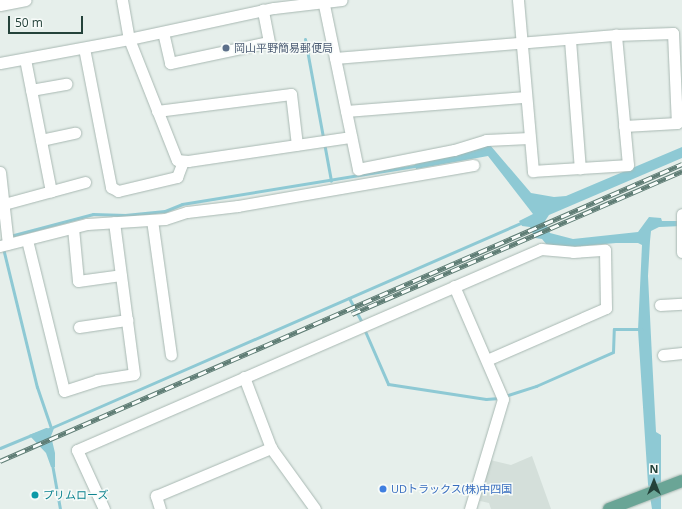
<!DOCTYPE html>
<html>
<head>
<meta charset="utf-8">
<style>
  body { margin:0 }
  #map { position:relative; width:682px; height:509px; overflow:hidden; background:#e6efeb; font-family:"Open Sans","Noto Sans JP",sans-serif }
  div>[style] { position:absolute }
  .built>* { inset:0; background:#d4dfda }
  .water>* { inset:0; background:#8ec9d4 }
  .stream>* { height:3px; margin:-1.5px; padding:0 1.5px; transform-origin:1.5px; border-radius:1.5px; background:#8ec9d4 }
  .roads { filter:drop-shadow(0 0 1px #a8b8b2) drop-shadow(0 0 1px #a8b8b2) }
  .minor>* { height:11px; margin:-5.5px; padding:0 5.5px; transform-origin:5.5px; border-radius:5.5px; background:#fff }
  .major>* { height:12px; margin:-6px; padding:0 6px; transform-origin:6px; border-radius:6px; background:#6aa596 }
  .rail>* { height:4.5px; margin-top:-2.25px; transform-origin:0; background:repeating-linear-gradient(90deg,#f7fbf9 0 9px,#5f7d75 0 18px); box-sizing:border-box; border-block:1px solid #5f7d75 }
  .dots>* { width:11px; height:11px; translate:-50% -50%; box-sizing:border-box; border:2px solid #f7fbf9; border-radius:50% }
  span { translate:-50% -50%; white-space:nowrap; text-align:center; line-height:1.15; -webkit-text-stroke:3px #f7fbf9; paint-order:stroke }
  .service-label { font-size:11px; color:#4e5e75 }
  .left { translate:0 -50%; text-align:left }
  .shop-label { font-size:11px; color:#366cbe }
  .culture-label { font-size:11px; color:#0d838f }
  .north { position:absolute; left:634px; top:461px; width:40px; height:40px; -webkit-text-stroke:3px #f7fbf9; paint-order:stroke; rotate:0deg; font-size:11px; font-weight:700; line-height:16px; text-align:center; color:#24423a }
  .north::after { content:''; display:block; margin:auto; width:14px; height:18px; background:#24423a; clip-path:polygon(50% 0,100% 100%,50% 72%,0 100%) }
  .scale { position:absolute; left:8px; top:16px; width:75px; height:18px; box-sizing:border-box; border:2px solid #24423a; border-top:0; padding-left:5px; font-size:12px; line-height:14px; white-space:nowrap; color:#24423a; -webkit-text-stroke:3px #f7fbf9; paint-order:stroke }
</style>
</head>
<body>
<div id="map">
  <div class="built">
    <i style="clip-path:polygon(532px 456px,551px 509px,491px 509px,489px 503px,480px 501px,490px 460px,511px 465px)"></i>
  </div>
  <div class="water">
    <i style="clip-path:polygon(490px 145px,531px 193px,554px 197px,566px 196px,682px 147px,682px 158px,549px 215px,545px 221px,550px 233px,573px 239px,638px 232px,649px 217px,661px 218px,662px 221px,682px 221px,682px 226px,659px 227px,651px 231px,650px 241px,648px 276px,652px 357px,656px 432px,661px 435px,661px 509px,652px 509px,648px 484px,638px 330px,642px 245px,638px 243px,616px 243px,572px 247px,547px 245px,542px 239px,535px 238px,530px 227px,522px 226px,519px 221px,533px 214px,488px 156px,416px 169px,415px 163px)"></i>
    <i style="clip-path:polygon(55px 426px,51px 436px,55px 453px,55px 467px,51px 467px,46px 453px,29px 435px)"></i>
  </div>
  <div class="stream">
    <i style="left:305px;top:39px;width:144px;rotate:79.6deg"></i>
    <i style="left:10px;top:236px;width:86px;rotate:-14.8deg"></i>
    <i style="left:93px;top:214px;width:32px;rotate:2deg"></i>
    <i style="left:125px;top:215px;width:40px;rotate:-5.7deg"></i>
    <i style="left:165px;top:211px;width:18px;rotate:-22deg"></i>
    <i style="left:182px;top:204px;width:240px;rotate:-9.3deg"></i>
    <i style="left:3px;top:248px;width:143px;rotate:76.3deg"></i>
    <i style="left:37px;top:387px;width:43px;rotate:71.1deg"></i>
    <i style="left:349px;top:298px;width:26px;rotate:62deg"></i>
    <i style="left:365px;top:331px;width:58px;rotate:66.5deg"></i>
    <i style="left:388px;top:384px;width:99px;rotate:8.7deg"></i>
    <i style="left:486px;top:399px;width:13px;rotate:-4deg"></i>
    <i style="left:505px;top:396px;width:33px;rotate:-18deg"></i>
    <i style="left:536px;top:386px;width:84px;rotate:-23.8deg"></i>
    <i style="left:613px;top:352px;width:23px;rotate:-88deg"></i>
    <i style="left:614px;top:329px;width:28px"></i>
    <i style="left:53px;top:427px;width:513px;rotate:-23.57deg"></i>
    <i style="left:0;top:448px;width:50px;rotate:-22.4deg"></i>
    <i style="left:52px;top:464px;width:46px;rotate:79.9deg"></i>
  </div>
  <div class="roads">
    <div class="minor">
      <i style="left:122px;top:0;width:40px;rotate:80deg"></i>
      <i style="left:129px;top:39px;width:130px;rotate:68.4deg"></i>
      <i style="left:177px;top:160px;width:11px;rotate:5deg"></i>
      <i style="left:188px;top:161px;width:165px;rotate:-8.4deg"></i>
      <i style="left:323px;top:0;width:173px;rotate:78.3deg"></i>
      <i style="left:358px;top:169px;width:98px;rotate:-11.2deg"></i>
      <i style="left:454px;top:150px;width:34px;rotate:-17deg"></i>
      <i style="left:486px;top:140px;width:43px;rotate:-2.7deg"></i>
      <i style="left:518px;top:0;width:172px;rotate:85deg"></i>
      <i style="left:533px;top:171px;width:95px;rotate:-3.6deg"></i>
      <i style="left:628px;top:165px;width:131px;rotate:-95.3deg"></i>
      <i style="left:0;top:5px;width:26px;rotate:-11deg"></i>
      <i style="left:163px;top:32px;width:32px;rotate:77deg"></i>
      <i style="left:170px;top:63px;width:101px;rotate:-12deg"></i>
      <i style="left:269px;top:42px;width:33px;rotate:-101deg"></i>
      <i style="left:570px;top:40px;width:129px;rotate:85.6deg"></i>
      <i style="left:84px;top:48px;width:142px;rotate:79deg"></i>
      <i style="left:111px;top:187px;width:8px;rotate:30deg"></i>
      <i style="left:118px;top:191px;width:61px;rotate:-13.3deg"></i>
      <i style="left:177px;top:177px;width:17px;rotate:-69deg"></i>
      <i style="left:335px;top:58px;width:282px;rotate:-4.7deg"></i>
      <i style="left:616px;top:35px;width:57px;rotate:-2deg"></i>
      <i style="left:673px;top:33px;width:90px;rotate:87.5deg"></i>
      <i style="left:677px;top:123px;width:53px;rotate:176.8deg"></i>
      <i style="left:25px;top:59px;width:135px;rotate:78.9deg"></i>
      <i style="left:0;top:63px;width:131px;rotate:-10.5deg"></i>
      <i style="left:129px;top:39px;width:148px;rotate:-12.1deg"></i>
      <i style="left:274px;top:8px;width:68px;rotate:-6.7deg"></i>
      <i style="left:31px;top:90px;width:36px;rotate:-10deg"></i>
      <i style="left:157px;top:111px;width:135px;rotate:-7.2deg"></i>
      <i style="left:291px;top:94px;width:51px;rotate:83.3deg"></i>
      <i style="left:346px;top:111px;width:180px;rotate:-4.5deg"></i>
      <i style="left:41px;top:140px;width:35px;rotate:-12deg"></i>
      <i style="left:0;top:172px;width:72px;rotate:83.7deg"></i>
      <i style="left:4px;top:204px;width:84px;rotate:-15.2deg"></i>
      <i style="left:682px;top:214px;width:38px;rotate:90deg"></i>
      <i style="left:152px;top:220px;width:136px;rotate:82deg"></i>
      <i style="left:73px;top:228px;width:53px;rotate:84.6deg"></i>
      <i style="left:78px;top:281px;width:43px;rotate:-7.9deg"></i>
      <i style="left:27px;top:240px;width:155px;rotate:76.2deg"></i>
      <i style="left:64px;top:391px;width:35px;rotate:-18deg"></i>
      <i style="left:97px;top:380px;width:37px;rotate:-9deg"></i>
      <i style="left:134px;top:374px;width:153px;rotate:-97.5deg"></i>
      <i style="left:0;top:246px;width:90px;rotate:-14.2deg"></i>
      <i style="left:87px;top:224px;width:78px;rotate:-3.7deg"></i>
      <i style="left:165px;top:219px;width:23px;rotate:-18deg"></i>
      <i style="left:187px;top:212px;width:51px;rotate:-6.7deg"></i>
      <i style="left:238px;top:206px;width:239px;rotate:-9.9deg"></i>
      <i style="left:454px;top:286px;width:123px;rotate:66.6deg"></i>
      <i style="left:503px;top:399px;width:115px;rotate:106.7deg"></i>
      <i style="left:660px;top:305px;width:22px;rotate:-3deg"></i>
      <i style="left:79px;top:327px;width:49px;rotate:-8.3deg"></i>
      <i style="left:663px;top:355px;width:19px;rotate:-6deg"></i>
      <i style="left:244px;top:377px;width:76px;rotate:69.2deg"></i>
      <i style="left:271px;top:448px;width:75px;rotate:54.2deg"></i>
      <i style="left:104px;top:509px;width:65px;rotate:-114.6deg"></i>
      <i style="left:77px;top:450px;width:506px;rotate:-23.42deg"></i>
      <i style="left:541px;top:249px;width:32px;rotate:5deg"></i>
      <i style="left:573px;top:252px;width:32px;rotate:-4deg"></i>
      <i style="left:605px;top:250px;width:58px;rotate:89deg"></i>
      <i style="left:606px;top:308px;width:130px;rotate:156.4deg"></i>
      <i style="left:160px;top:509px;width:14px;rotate:-107deg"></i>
      <i style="left:156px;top:496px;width:125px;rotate:-22.7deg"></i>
    </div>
    <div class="major">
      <i style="left:609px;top:509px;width:78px;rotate:-21deg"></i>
    </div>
  </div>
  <div class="rail">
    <i style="left:352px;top:314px;width:360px;rotate:-23.4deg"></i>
    <i style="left:0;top:461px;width:744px;rotate:-23.53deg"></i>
  </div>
  <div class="dots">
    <i style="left:226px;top:48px;background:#5c6f8a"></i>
    <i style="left:383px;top:489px;background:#3f7fe0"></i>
    <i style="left:35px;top:495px;background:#0f9aa8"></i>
  </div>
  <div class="service-label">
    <span class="left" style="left:234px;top:48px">岡山平野簡易郵便局</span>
  </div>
  <div class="shop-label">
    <span class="left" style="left:391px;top:489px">UDトラックス(株)中四国</span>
  </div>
  <div class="culture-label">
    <span class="left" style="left:43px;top:495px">プリムローズ</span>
  </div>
  <div class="north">N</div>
  <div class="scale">50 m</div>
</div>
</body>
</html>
